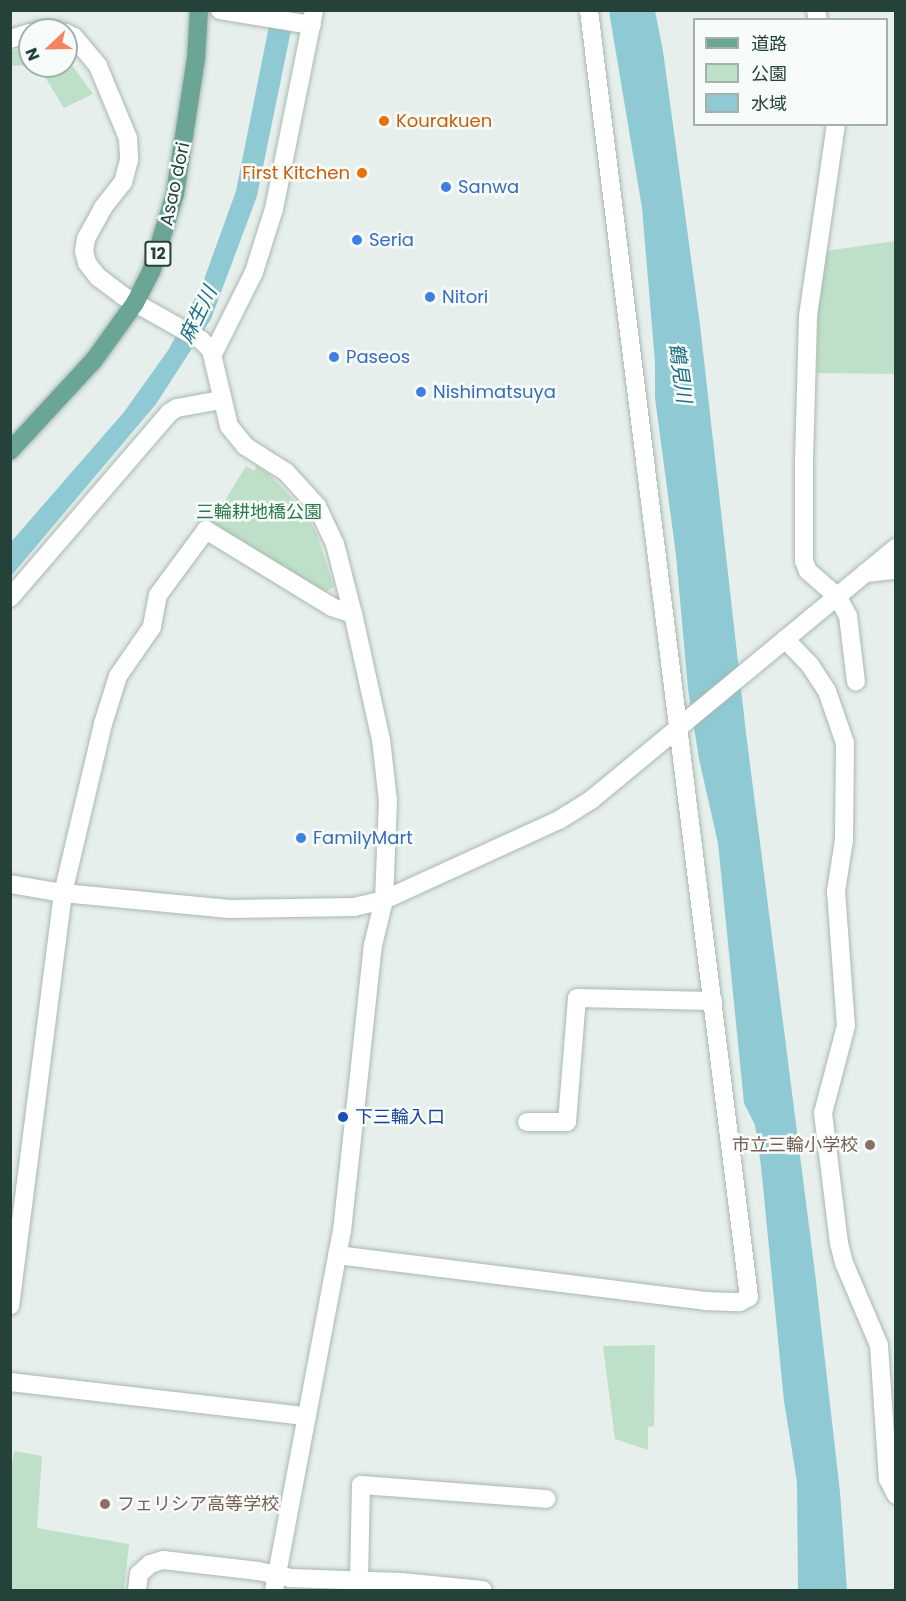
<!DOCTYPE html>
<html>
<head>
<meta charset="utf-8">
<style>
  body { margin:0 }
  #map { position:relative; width:906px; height:1601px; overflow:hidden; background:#e6efeb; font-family:Poppins,"Noto Sans JP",sans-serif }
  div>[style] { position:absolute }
  .green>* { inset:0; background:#bfe0c8 }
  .water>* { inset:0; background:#8ec9d4 }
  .roads { filter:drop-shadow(0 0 2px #a8b8b2) drop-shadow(0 0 2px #a8b8b2) }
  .street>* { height:18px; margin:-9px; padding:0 9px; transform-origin:9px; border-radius:9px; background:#fff }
  .secondary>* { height:18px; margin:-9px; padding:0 9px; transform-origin:9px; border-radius:9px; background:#fff }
  .primary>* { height:18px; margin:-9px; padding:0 9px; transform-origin:9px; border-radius:9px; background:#6aa596 }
  .dots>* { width:16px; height:16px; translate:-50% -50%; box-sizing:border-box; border:3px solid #f7fbf9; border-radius:50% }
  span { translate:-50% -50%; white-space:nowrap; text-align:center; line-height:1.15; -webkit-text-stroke:5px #f7fbf9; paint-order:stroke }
  .shield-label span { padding:2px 4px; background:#f7fbf9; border:2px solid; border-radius:4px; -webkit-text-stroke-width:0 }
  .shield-label { font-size:16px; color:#24423a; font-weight:700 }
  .food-label { font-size:18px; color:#c56008 }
  .left { translate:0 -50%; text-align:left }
  .right { translate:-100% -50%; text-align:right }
  .street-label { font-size:18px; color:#24423a }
  .shop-label { font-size:18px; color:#366cbe }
  .park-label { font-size:18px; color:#2d7a4b }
  .transit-label { font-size:18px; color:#164399 }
  .education-label { font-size:18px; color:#785e54 }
  .water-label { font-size:20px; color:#1c6f80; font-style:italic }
  .frame { position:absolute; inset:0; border:12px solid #24423a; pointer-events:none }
  .legend { position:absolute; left:693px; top:18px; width:195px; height:108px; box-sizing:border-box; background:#f7fbf9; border:2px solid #a3b1ad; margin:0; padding:8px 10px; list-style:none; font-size:18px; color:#24423a }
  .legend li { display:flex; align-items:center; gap:12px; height:30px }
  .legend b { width:30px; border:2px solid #a3b1ad }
  .north { position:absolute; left:18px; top:18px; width:60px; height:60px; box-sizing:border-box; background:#f7fbf9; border:2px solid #a3b1ad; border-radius:50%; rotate:248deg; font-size:16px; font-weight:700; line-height:24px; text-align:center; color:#24423a }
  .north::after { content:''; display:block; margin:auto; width:21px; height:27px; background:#f4845f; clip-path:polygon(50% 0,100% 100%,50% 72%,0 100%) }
</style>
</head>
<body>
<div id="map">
  <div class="green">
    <i style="clip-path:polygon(30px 49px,30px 65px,11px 66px,11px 51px)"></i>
    <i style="clip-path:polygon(66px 57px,93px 94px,64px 108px,38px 66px,66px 66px)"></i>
    <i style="clip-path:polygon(895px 241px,895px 374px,817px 373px,818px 301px,826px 251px)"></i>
    <i style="clip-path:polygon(246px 466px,254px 471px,257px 466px,271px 476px,305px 512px,317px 534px,334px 587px,325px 592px,212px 522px)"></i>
    <i style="clip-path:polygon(655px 1345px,654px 1426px,648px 1427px,648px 1450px,615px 1439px,603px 1346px)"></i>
    <i style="clip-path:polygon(14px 1451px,42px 1456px,37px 1528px,129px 1544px,124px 1590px,11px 1590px,10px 1480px)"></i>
  </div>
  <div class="water">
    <i style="clip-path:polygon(272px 11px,295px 11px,257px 196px,211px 319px,156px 404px,11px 576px,11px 542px,124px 412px,169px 349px,202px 285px,236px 191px)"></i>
    <i style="clip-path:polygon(609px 11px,655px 11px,663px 51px,700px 325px,746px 733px,815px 1273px,840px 1492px,847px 1590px,798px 1590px,797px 1482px,784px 1401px,761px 1166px,755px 1125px,744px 1103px,718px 843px,699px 759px,688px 689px,676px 555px,655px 398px,655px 362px,642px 208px)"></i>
  </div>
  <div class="roads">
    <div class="street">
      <i style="left:220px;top:10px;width:93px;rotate:9.3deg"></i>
      <i style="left:816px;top:10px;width:10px;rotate:79deg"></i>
      <i style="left:836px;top:124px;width:195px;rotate:98.3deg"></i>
      <i style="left:808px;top:317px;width:142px;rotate:91.6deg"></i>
      <i style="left:804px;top:459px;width:102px;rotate:90deg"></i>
      <i style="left:804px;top:561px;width:11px;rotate:68deg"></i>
      <i style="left:808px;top:571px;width:38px;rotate:41deg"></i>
      <i style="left:837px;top:596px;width:23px;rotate:61deg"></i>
      <i style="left:848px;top:616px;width:66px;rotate:83.1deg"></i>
      <i style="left:213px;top:354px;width:92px;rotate:-63.4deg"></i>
      <i style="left:254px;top:272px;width:66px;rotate:-72.4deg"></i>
      <i style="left:274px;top:209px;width:203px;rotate:-78.6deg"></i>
      <i style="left:865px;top:573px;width:31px;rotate:-6deg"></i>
      <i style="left:10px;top:598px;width:244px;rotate:-49.3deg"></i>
      <i style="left:169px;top:413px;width:9px;rotate:-32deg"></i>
      <i style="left:177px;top:408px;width:45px;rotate:-10.3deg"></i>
      <i style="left:785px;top:639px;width:36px;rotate:46deg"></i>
      <i style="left:810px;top:665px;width:31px;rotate:57deg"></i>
      <i style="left:827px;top:691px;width:55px;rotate:70.9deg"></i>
      <i style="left:845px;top:743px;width:97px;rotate:90.6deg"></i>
      <i style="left:844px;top:840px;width:52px;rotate:98.9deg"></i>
      <i style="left:836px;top:891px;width:135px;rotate:85.8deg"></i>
      <i style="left:846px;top:1026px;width:90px;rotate:104.8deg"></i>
      <i style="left:823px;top:1113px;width:131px;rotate:83deg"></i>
      <i style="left:839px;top:1243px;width:21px;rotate:76deg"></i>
      <i style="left:844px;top:1263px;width:89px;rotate:66.9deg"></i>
      <i style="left:879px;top:1345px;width:134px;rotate:86.2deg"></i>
      <i style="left:888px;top:1479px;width:18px;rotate:63deg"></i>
      <i style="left:10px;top:884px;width:54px;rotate:9.6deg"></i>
      <i style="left:63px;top:893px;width:167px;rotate:5.5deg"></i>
      <i style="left:229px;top:909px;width:125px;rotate:-0.9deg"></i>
      <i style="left:354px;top:907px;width:31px;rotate:-13deg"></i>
      <i style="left:384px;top:900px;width:99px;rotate:-87.7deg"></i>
      <i style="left:388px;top:801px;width:61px;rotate:-96.5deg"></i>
      <i style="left:381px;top:740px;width:129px;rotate:-102.5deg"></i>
      <i style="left:353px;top:614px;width:22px;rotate:-162deg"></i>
      <i style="left:332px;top:607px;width:148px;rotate:-148.6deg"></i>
      <i style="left:206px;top:530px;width:81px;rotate:126.4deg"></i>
      <i style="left:158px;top:595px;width:33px;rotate:101deg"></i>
      <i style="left:152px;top:627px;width:60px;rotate:124.8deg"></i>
      <i style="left:118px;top:676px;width:50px;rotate:107.4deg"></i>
      <i style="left:103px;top:724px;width:174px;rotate:103.3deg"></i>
      <i style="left:63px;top:893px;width:416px;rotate:97.3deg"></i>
      <i style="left:527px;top:1122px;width:40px"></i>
      <i style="left:567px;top:1122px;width:124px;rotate:-85.4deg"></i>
      <i style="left:577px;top:998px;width:136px;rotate:1.3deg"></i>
      <i style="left:337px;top:1255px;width:371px;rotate:7.1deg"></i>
      <i style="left:705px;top:1301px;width:35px;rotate:2deg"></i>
      <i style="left:740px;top:1302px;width:10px;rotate:-29deg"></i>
      <i style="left:749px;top:1297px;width:1297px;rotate:-97.09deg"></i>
      <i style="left:10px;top:1382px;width:297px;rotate:6.6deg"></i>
      <i style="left:359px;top:1580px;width:95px;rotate:-88.8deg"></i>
      <i style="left:361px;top:1485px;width:186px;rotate:4.3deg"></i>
      <i style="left:137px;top:1590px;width:16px;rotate:-83deg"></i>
      <i style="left:139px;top:1574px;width:15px;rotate:-42deg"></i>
      <i style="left:150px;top:1564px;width:14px;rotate:-17deg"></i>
      <i style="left:163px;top:1560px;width:96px;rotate:6.6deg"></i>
      <i style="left:258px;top:1571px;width:33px;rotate:12deg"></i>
      <i style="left:290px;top:1578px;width:111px;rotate:2.1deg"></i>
      <i style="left:401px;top:1582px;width:82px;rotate:5.6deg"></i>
      <i style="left:274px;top:1590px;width:365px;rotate:-79.3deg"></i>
      <i style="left:342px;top:1231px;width:129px;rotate:-83.8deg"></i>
    </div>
    <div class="secondary">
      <i style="left:38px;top:30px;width:21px"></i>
      <i style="left:66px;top:33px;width:9px;rotate:27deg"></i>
      <i style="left:74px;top:37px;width:38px;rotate:50deg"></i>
      <i style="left:98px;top:66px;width:78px;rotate:67.4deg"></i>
      <i style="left:128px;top:138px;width:22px;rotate:87deg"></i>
      <i style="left:129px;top:160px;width:23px;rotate:105deg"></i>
      <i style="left:123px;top:182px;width:33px;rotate:128deg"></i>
      <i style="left:103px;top:208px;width:35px;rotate:119deg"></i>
      <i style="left:86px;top:239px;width:12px;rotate:99deg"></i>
      <i style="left:84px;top:251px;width:12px;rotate:76deg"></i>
      <i style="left:87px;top:263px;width:18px;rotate:52deg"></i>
      <i style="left:98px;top:277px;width:31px;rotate:37deg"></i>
      <i style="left:123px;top:296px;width:90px;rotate:29.4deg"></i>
      <i style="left:201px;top:340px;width:14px;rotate:45deg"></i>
      <i style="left:211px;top:350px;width:78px;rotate:76.7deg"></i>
      <i style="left:229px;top:426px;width:26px;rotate:51deg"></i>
      <i style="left:245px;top:446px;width:49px;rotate:32.4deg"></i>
      <i style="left:286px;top:472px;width:46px;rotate:47.6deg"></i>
      <i style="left:317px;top:506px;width:42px;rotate:64.7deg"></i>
      <i style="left:335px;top:544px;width:72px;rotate:75.6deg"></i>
      <i style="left:10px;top:39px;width:21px;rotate:-17deg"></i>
      <i style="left:356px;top:1103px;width:159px;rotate:-83.9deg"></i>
      <i style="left:373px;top:945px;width:46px;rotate:-76.3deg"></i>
      <i style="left:384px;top:900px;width:192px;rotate:-24.6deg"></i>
      <i style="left:559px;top:820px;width:38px;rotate:-32deg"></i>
      <i style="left:591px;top:800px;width:396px;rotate:-39.6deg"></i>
    </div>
    <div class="primary">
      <i style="left:10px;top:451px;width:124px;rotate:-47.3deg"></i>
      <i style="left:94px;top:360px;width:70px;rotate:-54.3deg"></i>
      <i style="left:135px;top:303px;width:38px;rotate:-63deg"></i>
      <i style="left:152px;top:269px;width:78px;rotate:-73deg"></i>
      <i style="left:175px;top:194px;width:137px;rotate:-81.2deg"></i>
      <i style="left:196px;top:59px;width:49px;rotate:-86.5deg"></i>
    </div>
  </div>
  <div class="dots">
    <i style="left:384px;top:121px;background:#e8710a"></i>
    <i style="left:362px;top:173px;background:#e8710a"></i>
    <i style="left:446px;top:187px;background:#3f7fe0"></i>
    <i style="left:357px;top:240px;background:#3f7fe0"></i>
    <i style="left:430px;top:297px;background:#3f7fe0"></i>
    <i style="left:334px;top:357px;background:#3f7fe0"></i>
    <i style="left:421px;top:392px;background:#3f7fe0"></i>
    <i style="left:301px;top:838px;background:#3f7fe0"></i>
    <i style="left:343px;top:1117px;background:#1a4fb4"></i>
    <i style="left:870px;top:1145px;background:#8d6e63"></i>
    <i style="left:105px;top:1504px;background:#8d6e63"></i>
  </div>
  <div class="shield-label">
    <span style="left:158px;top:254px">12</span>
  </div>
  <div class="food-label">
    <span class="left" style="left:396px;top:121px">Kourakuen</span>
    <span class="right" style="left:350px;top:173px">First Kitchen</span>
  </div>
  <div class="street-label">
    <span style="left:175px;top:184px;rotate:-78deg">Asao dori</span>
  </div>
  <div class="shop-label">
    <span class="left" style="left:458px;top:187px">Sanwa</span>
    <span class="left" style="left:369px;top:240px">Seria</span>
    <span class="left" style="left:442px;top:297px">Nitori</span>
    <span class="left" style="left:346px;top:357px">Paseos</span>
    <span class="left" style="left:433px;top:392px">Nishimatsuya</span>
    <span class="left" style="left:313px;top:838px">FamilyMart</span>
  </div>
  <div class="park-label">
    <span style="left:259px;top:512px">三輪耕地橋公園</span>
  </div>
  <div class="transit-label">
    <span class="left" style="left:355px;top:1117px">下三輪入口</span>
  </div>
  <div class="education-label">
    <span class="right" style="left:858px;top:1145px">市立三輪小学校</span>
    <span class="left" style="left:117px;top:1504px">フェリシア高等学校</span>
  </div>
  <div class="water-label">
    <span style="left:198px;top:315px;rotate:-64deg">麻生川</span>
    <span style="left:680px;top:373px;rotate:82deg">鶴見川</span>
  </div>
  <div class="frame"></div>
  <ul class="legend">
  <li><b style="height:8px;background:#6aa596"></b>道路</li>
  <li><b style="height:16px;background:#bfe0c8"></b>公園</li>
  <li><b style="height:16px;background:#8ec9d4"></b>水域</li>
  </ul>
  <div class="north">N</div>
</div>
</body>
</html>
